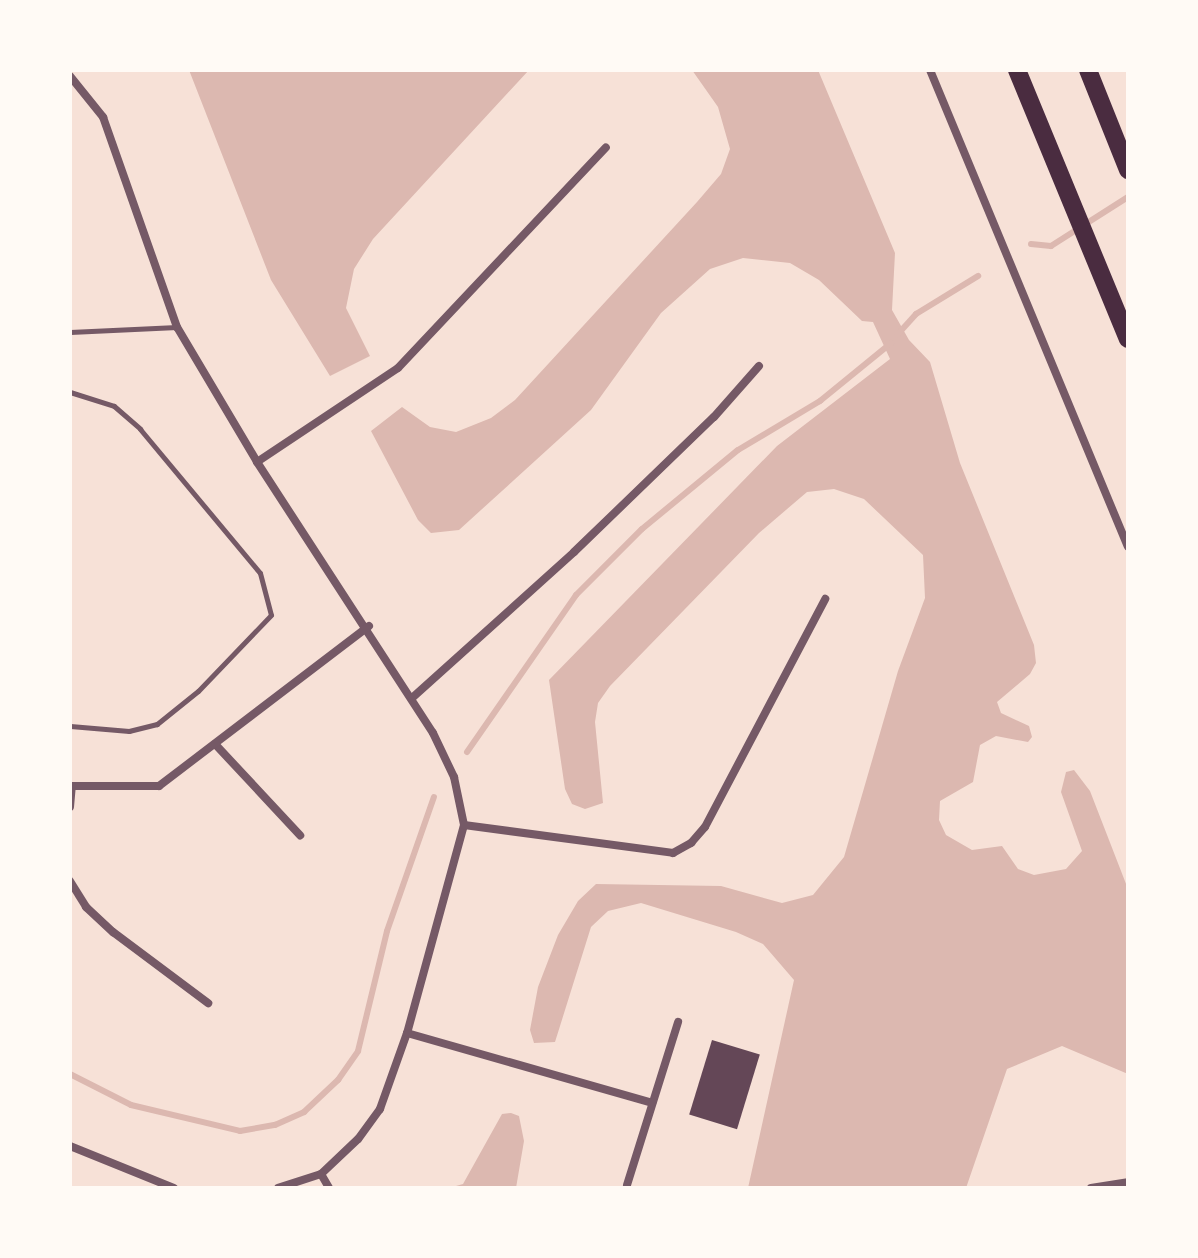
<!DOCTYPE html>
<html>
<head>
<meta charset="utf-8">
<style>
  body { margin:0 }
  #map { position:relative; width:1198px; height:1258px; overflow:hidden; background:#f7e1d7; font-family:"Asap Condensed",sans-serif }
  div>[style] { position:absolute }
  .water>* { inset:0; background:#dcb8b0 }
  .stream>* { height:6px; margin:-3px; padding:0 3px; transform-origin:3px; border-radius:3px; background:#dcb8b0 }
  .building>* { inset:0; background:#644757; transform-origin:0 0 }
  .service>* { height:5px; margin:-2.5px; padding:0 2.5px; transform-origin:2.5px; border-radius:2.5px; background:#755966 }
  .minor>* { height:8px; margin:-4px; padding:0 4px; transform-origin:4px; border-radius:4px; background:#755966 }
  .motorway>* { height:18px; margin:-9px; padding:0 9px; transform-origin:9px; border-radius:9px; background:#4a2c40 }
  span { translate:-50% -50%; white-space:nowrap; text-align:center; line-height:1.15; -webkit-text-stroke:7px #fffaf5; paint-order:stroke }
  .frame { position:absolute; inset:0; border:72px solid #fffaf5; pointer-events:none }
</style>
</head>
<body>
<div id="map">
  <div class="water">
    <i style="clip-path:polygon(189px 70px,529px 70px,373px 239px,354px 269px,346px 308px,370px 356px,330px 376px,271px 280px)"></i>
    <i style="clip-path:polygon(692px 70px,818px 70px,895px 253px,892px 310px,909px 340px,930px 362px,960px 463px,1034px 645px,1036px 663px,1030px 674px,997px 702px,1001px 713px,1029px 726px,1032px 737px,1028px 742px,996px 736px,980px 745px,973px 782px,940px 801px,939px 820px,946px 835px,972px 850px,1002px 846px,1018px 869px,1034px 875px,1066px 869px,1082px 851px,1061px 792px,1066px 772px,1074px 770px,1090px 791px,1128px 889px,1128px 1074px,1062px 1046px,1007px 1069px,966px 1188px,748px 1188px,794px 980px,763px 944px,736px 932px,641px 903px,608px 911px,591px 927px,555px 1042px,534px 1043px,530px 1030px,538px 987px,558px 935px,578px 901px,596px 884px,721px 886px,782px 903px,813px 895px,844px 857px,898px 671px,925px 598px,923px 555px,864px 499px,834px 489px,807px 492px,759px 533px,610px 686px,598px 703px,595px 722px,603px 803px,585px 809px,572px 804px,565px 789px,549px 680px,777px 446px,890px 359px,873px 322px,862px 321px,819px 280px,790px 263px,743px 258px,710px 269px,661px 313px,591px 410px,459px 530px,431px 533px,418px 520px,371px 431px,402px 407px,430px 427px,456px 432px,491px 418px,515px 400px,697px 202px,721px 174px,730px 149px,718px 107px)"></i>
    <i style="clip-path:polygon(511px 1113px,519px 1116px,524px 1141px,516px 1188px,449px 1188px,463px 1184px,502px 1114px)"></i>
  </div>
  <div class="stream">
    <i style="left:1031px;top:244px;width:20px;rotate:6deg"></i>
    <i style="left:1051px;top:246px;width:91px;rotate:-32.5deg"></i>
    <i style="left:898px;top:334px;width:27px;rotate:-48deg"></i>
    <i style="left:916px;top:314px;width:73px;rotate:-31.5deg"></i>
    <i style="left:467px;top:752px;width:191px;rotate:-55.2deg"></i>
    <i style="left:576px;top:595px;width:93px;rotate:-45deg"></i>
    <i style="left:642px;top:529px;width:124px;rotate:-39.5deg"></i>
    <i style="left:738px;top:450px;width:96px;rotate:-30.9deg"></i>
    <i style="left:820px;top:401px;width:92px;rotate:-39.2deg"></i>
    <i style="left:70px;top:1074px;width:68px;rotate:26.9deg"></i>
    <i style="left:131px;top:1105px;width:112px;rotate:13.4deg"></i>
    <i style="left:240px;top:1131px;width:36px;rotate:-10deg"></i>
    <i style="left:275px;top:1125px;width:32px;rotate:-24deg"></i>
    <i style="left:304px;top:1112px;width:47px;rotate:-43.3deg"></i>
    <i style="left:338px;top:1080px;width:35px;rotate:-55deg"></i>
    <i style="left:358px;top:1051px;width:123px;rotate:-76.4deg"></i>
    <i style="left:387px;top:931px;width:142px;rotate:-70.7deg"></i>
  </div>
  <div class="building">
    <i style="left:712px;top:1040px;width:50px;height:78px;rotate:17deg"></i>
  </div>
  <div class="service">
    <i style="left:70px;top:332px;width:107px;rotate:-2.7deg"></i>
    <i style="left:70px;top:392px;width:46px;rotate:17.7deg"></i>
    <i style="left:114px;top:406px;width:35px;rotate:41deg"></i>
    <i style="left:140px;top:429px;width:187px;rotate:50.2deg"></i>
    <i style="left:260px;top:573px;width:43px;rotate:75.3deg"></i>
    <i style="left:271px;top:615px;width:105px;rotate:133.8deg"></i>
    <i style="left:198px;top:691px;width:53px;rotate:141.2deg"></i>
    <i style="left:157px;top:724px;width:29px;rotate:166deg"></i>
    <i style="left:129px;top:731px;width:59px;rotate:-175.2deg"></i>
  </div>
  <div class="minor">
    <i style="left:930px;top:70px;width:516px;rotate:67.46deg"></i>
    <i style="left:70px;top:76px;width:53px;rotate:51.2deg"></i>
    <i style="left:103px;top:117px;width:223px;rotate:70.6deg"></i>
    <i style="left:177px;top:327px;width:157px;rotate:59.3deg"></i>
    <i style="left:257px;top:462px;width:323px;rotate:57deg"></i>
    <i style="left:433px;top:733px;width:49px;rotate:64.5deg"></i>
    <i style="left:454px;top:777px;width:49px;rotate:78.2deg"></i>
    <i style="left:464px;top:825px;width:216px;rotate:105.3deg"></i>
    <i style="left:407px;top:1033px;width:81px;rotate:109.6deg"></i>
    <i style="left:380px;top:1109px;width:37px;rotate:126deg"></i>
    <i style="left:358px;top:1139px;width:51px;rotate:136.6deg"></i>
    <i style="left:321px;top:1174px;width:45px;rotate:162deg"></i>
    <i style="left:257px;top:462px;width:169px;rotate:-33.7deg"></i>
    <i style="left:398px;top:368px;width:303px;rotate:-46.7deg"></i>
    <i style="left:412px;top:698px;width:218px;rotate:-42deg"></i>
    <i style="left:574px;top:552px;width:194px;rotate:-44deg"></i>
    <i style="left:714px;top:417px;width:68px;rotate:-48.6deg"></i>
    <i style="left:215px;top:744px;width:125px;rotate:47deg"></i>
    <i style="left:70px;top:786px;width:89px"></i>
    <i style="left:159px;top:786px;width:264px;rotate:-37.3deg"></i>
    <i style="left:70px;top:807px;width:21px;rotate:-85deg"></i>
    <i style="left:464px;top:825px;width:211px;rotate:7.6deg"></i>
    <i style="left:673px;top:853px;width:21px;rotate:-29deg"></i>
    <i style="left:691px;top:843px;width:21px;rotate:-49deg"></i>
    <i style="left:705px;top:827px;width:258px;rotate:-62.2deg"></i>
    <i style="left:70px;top:881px;width:31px;rotate:58deg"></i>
    <i style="left:86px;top:907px;width:37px;rotate:43deg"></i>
    <i style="left:113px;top:932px;width:119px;rotate:36.8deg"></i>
    <i style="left:407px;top:1033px;width:255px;rotate:15.9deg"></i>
    <i style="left:70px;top:1146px;width:112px;rotate:22deg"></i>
    <i style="left:321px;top:1174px;width:16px;rotate:60deg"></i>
    <i style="left:627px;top:1185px;width:171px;rotate:-72.6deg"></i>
    <i style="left:1091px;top:1188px;width:37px;rotate:-9deg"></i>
  </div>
  <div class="motorway">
    <i style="left:1017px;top:70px;width:291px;rotate:67.6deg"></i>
    <i style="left:1088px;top:70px;width:108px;rotate:68.2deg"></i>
  </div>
  <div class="frame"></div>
</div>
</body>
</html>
